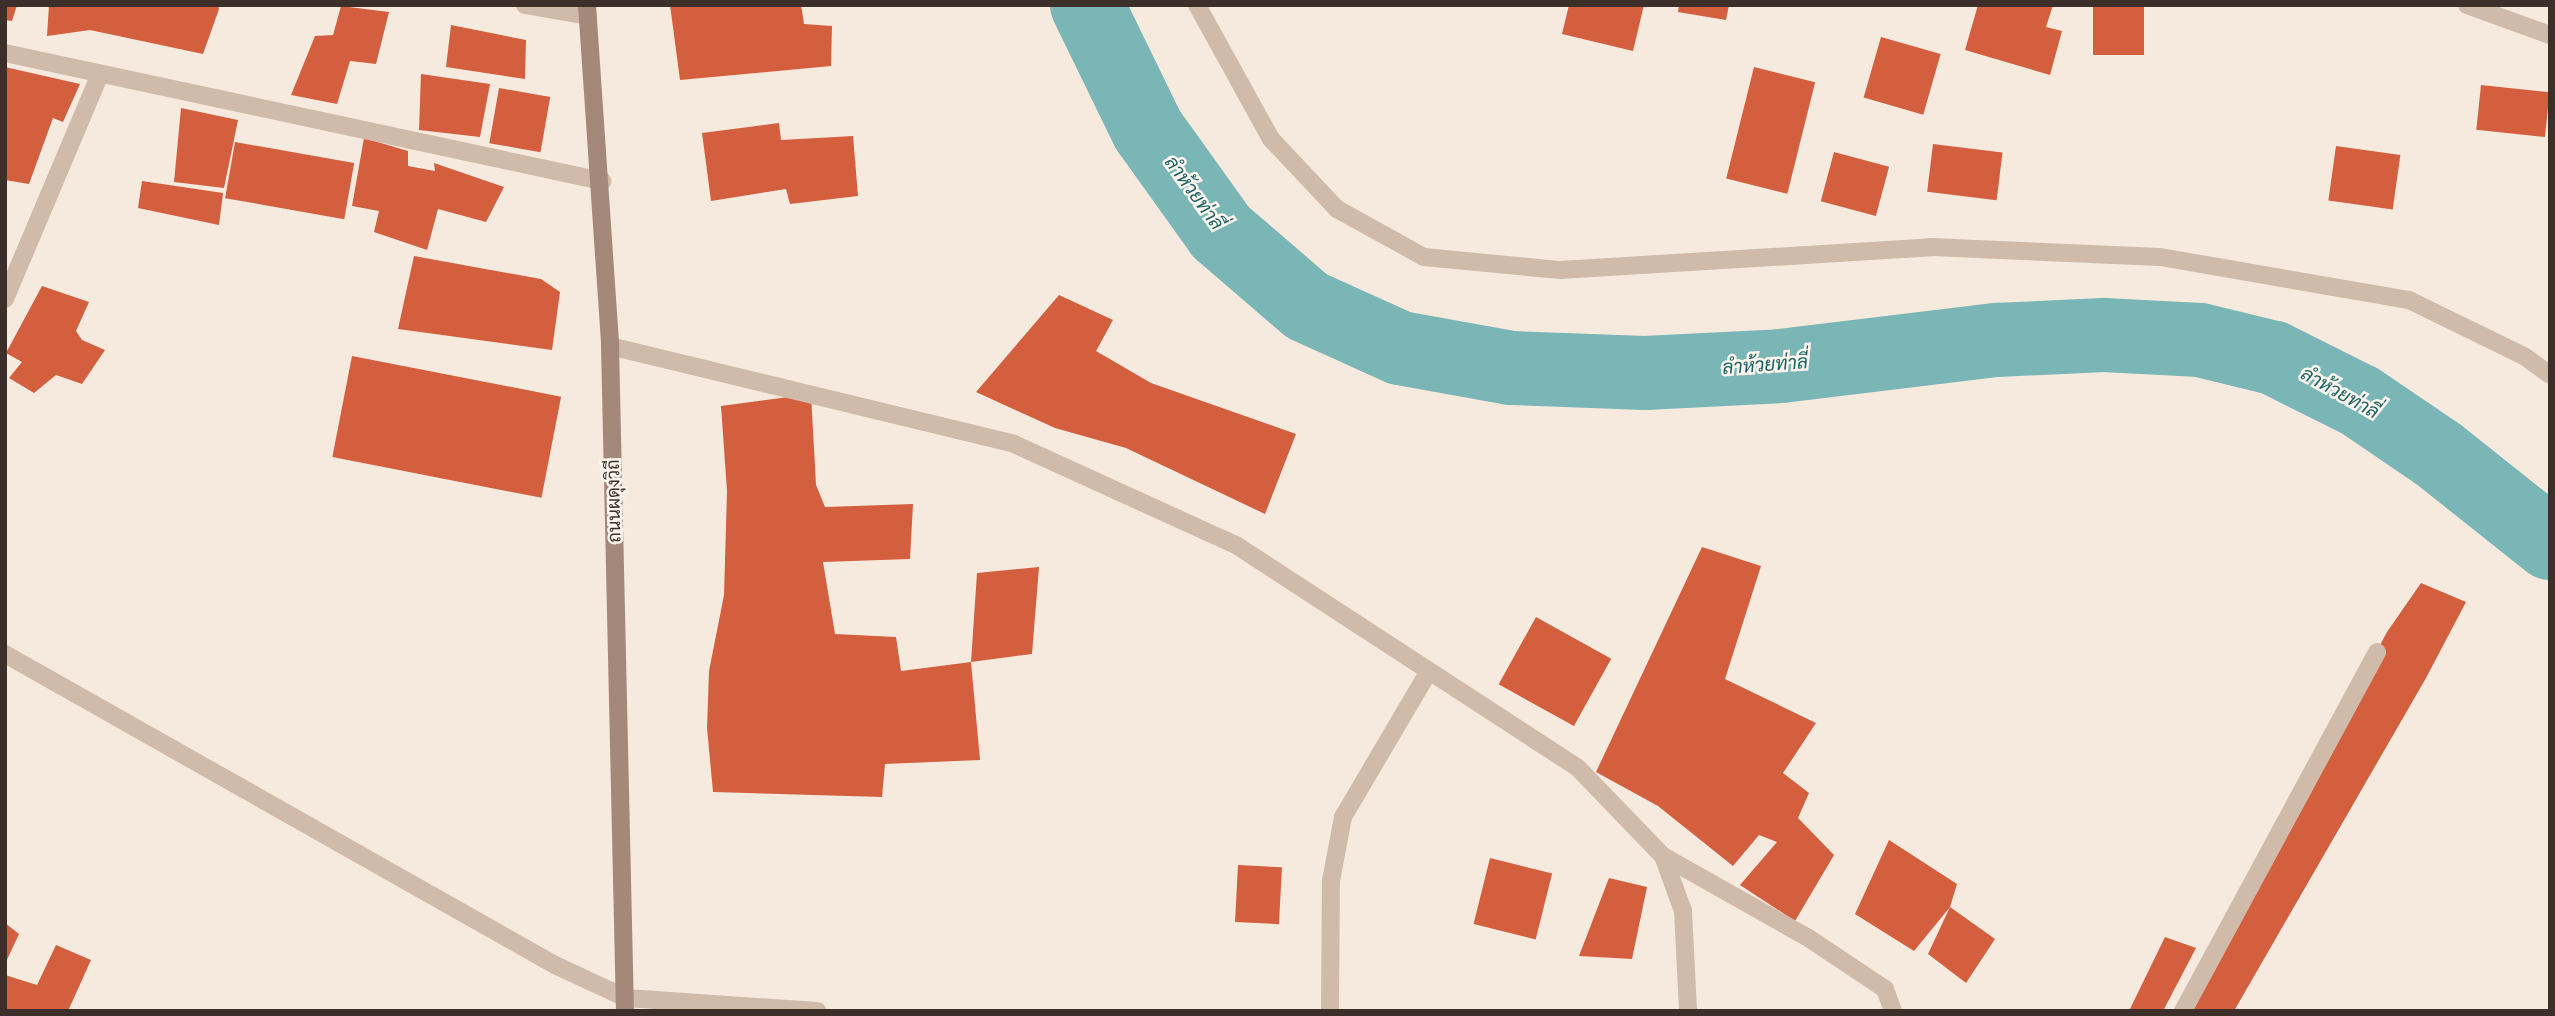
<!DOCTYPE html>
<html>
<head>
<meta charset="utf-8">
<style>
  body { margin:0 }
  #map { position:relative; width:2555px; height:1016px; overflow:hidden; background:#f6eadf; font-family:Mulish,Sarabun,sans-serif }
  div>[style] { position:absolute }
  .river>* { height:74px; margin:-37px; padding:0 37px; transform-origin:37px; border-radius:37px; background:#7ab6b6 }
  .building>* { inset:0; background:#d35f3f; transform-origin:0 0 }
  .street>* { height:18px; margin:-9px; padding:0 9px; transform-origin:9px; border-radius:9px; background:#d0baa9 }
  .secondary>* { height:18px; margin:-9px; padding:0 9px; transform-origin:9px; border-radius:9px; background:#a4887a }
  span { translate:-50% -50%; white-space:nowrap; text-align:center; line-height:1.15; -webkit-text-stroke:5px #fcf5ed; paint-order:stroke }
  .street-label { font-size:18px; color:#3c2f29 }
  .water-label { font-size:19px; color:#196163; font-style:italic }
  .frame { position:absolute; inset:0; border:7px solid #3c2f29; pointer-events:none }
</style>
</head>
<body>
<div id="map">
  <div class="river">
    <i style="left:1087px;top:5px;width:139px;rotate:64deg"></i>
    <i style="left:1148px;top:130px;width:125px;rotate:54.4deg"></i>
    <i style="left:1221px;top:232px;width:113px;rotate:40.7deg"></i>
    <i style="left:1307px;top:306px;width:102px;rotate:24.3deg"></i>
    <i style="left:1400px;top:348px;width:113px;rotate:10.2deg"></i>
    <i style="left:1511px;top:368px;width:134px;rotate:2.1deg"></i>
    <i style="left:1645px;top:373px;width:136px;rotate:-2.9deg"></i>
    <i style="left:1781px;top:366px;width:218px;rotate:-6.9deg"></i>
    <i style="left:1997px;top:340px;width:107px;rotate:-2.7deg"></i>
    <i style="left:2104px;top:335px;width:96px;rotate:3deg"></i>
    <i style="left:2200px;top:340px;width:76px;rotate:13.7deg"></i>
    <i style="left:2274px;top:358px;width:96px;rotate:26.6deg"></i>
    <i style="left:2360px;top:401px;width:94px;rotate:34.2deg"></i>
    <i style="left:2438px;top:454px;width:143px;rotate:38.5deg"></i>
  </div>
  <div class="building">
    <i style="clip-path:polygon(5px 5px,17px 5px,12px 21px,5px 20px)"></i>
    <i style="clip-path:polygon(49px 5px,218px 5px,219px 9px,203px 54px,90px 30px,47px 36px)"></i>
    <i style="clip-path:polygon(670px 5px,801px 5px,804px 24px,832px 26px,831px 66px,680px 80px)"></i>
    <i style="clip-path:polygon(1569px 5px,1644px 5px,1633px 51px,1562px 34px)"></i>
    <i style="clip-path:polygon(1679px 5px,1729px 5px,1726px 20px,1678px 12px)"></i>
    <i style="clip-path:polygon(1978px 5px,2053px 5px,2046px 27px,2062px 31px,2050px 75px,1965px 50px)"></i>
    <i style="left:2093px;top:5px;width:51px;height:50px"></i>
    <i style="clip-path:polygon(341px 6px,389px 12px,376px 64px,350px 61px,337px 104px,291px 95px,315px 36px,333px 35px)"></i>
    <i style="clip-path:polygon(451px 25px,526px 40px,525px 79px,446px 67px)"></i>
    <i style="left:1881px;top:37px;width:62px;height:63px;rotate:16deg"></i>
    <i style="clip-path:polygon(5px 67px,80px 84px,63px 122px,53px 118px,29px 184px,5px 180px)"></i>
    <i style="left:1754px;top:67px;width:63px;height:115px;rotate:14deg"></i>
    <i style="clip-path:polygon(421px 74px,490px 84px,480px 137px,419px 130px)"></i>
    <i style="left:2481px;top:85px;width:69px;height:45px;rotate:6deg"></i>
    <i style="left:499px;top:88px;width:52px;height:56px;rotate:10deg"></i>
    <i style="clip-path:polygon(181px 108px,238px 120px,224px 188px,174px 182px)"></i>
    <i style="clip-path:polygon(779px 123px,781px 140px,853px 136px,858px 196px,790px 204px,786px 189px,711px 201px,702px 133px)"></i>
    <i style="clip-path:polygon(364px 138px,408px 151px,408px 166px,435px 171px,434px 163px,504px 187px,486px 222px,438px 209px,427px 250px,374px 232px,379px 211px,352px 206px)"></i>
    <i style="left:235px;top:142px;width:121px;height:57px;rotate:10deg"></i>
    <i style="left:1933px;top:144px;width:70px;height:48px;rotate:7deg"></i>
    <i style="left:2336px;top:146px;width:65px;height:55px;rotate:8deg"></i>
    <i style="left:1834px;top:152px;width:57px;height:51px;rotate:15deg"></i>
    <i style="clip-path:polygon(142px 181px,223px 193px,219px 225px,138px 208px)"></i>
    <i style="clip-path:polygon(414px 256px,541px 279px,560px 292px,552px 350px,398px 329px)"></i>
    <i style="clip-path:polygon(42px 286px,89px 302px,76px 331px,82px 340px,105px 350px,82px 384px,56px 375px,34px 393px,9px 378px,22px 362px,6px 353px)"></i>
    <i style="clip-path:polygon(1059px 295px,1113px 320px,1096px 351px,1151px 383px,1296px 434px,1265px 514px,1126px 448px,1055px 428px,976px 392px)"></i>
    <i style="left:352px;top:356px;width:213px;height:103px;rotate:11deg"></i>
    <i style="clip-path:polygon(811px 394px,816px 485px,825px 507px,913px 504px,910px 559px,823px 562px,835px 634px,896px 637px,901px 671px,971px 662px,977px 573px,1039px 567px,1032px 654px,971px 662px,980px 760px,885px 764px,882px 797px,713px 792px,707px 728px,709px 671px,724px 595px,727px 491px,721px 406px)"></i>
    <i style="clip-path:polygon(1702px 547px,1761px 566px,1725px 679px,1816px 723px,1783px 773px,1809px 793px,1798px 818px,1834px 855px,1795px 921px,1740px 885px,1777px 842px,1759px 835px,1733px 866px,1658px 806px,1596px 772px)"></i>
    <i style="clip-path:polygon(2421px 583px,2466px 602px,2426px 678px,2234px 1011px,2183px 1011px,2387px 632px)"></i>
    <i style="left:1536px;top:617px;width:86px;height:77px;rotate:29deg"></i>
    <i style="clip-path:polygon(1889px 840px,1957px 884px,1950px 907px,1995px 939px,1966px 983px,1928px 954px,1950px 907px,1914px 951px,1855px 914px)"></i>
    <i style="left:1490px;top:858px;width:64px;height:68px;rotate:14deg"></i>
    <i style="left:1238px;top:865px;width:44px;height:57px;rotate:3deg"></i>
    <i style="clip-path:polygon(1609px 878px,1647px 887px,1632px 959px,1579px 956px)"></i>
    <i style="clip-path:polygon(5px 923px,19px 934px,5px 964px)"></i>
    <i style="clip-path:polygon(2165px 937px,2196px 948px,2163px 1011px,2129px 1011px)"></i>
    <i style="clip-path:polygon(56px 945px,91px 960px,68px 1011px,5px 1011px,5px 975px,37px 985px)"></i>
  </div>
  <div class="street">
    <i style="left:525px;top:5px;width:64px;rotate:9.9deg"></i>
    <i style="left:1197px;top:5px;width:153px;rotate:61.1deg"></i>
    <i style="left:1271px;top:139px;width:96px;rotate:46.7deg"></i>
    <i style="left:1337px;top:209px;width:99px;rotate:28.9deg"></i>
    <i style="left:1424px;top:257px;width:137px;rotate:5.5deg"></i>
    <i style="left:1560px;top:270px;width:372px;rotate:-3.5deg"></i>
    <i style="left:1931px;top:247px;width:229px;rotate:2.5deg"></i>
    <i style="left:2160px;top:257px;width:253px;rotate:9.8deg"></i>
    <i style="left:2409px;top:300px;width:128px;rotate:26deg"></i>
    <i style="left:2524px;top:356px;width:32px;rotate:36deg"></i>
    <i style="left:2467px;top:5px;width:88px;rotate:19.9deg"></i>
    <i style="left:5px;top:53px;width:611px;rotate:12.1deg"></i>
    <i style="left:5px;top:299px;width:244px;rotate:-67.1deg"></i>
    <i style="left:610px;top:346px;width:416px;rotate:13.6deg"></i>
    <i style="left:1014px;top:444px;width:244px;rotate:24.5deg"></i>
    <i style="left:1236px;top:545px;width:407px;rotate:33.1deg"></i>
    <i style="left:1577px;top:767px;width:124px;rotate:46deg"></i>
    <i style="left:1663px;top:856px;width:59px;rotate:70deg"></i>
    <i style="left:1683px;top:911px;width:100px;rotate:87.1deg"></i>
    <i style="left:5px;top:654px;width:632px;rotate:29.49deg"></i>
    <i style="left:555px;top:965px;width:78px;rotate:24.9deg"></i>
    <i style="left:626px;top:998px;width:192px;rotate:3.9deg"></i>
    <i style="left:1663px;top:856px;width:165px;rotate:29.4deg"></i>
    <i style="left:1807px;top:937px;width:94px;rotate:33.7deg"></i>
    <i style="left:1885px;top:989px;width:23px;rotate:70deg"></i>
    <i style="left:1330px;top:1011px;width:130px;rotate:-89.6deg"></i>
    <i style="left:1331px;top:881px;width:65px;rotate:-79.4deg"></i>
    <i style="left:1343px;top:817px;width:169px;rotate:-59.5deg"></i>
    <i style="left:2183px;top:1011px;width:408px;rotate:-61.6deg"></i>
  </div>
  <div class="secondary">
    <i style="left:587px;top:5px;width:342px;rotate:86.1deg"></i>
    <i style="left:610px;top:346px;width:665px;rotate:88.71deg"></i>
  </div>
  <div class="street-label">
    <span style="left:614px;top:501px;rotate:-91deg">ถนนผดุงวิถี</span>
  </div>
  <div class="water-label">
    <span style="left:1194px;top:193px;rotate:54deg">ลำห้วยท่าลี่</span>
    <span style="left:1765px;top:365px;rotate:-4deg">ลำห้วยท่าลี่</span>
    <span style="left:2340px;top:393px;rotate:29deg">ลำห้วยท่าลี่</span>
  </div>
  <div class="frame"></div>
</div>
</body>
</html>
